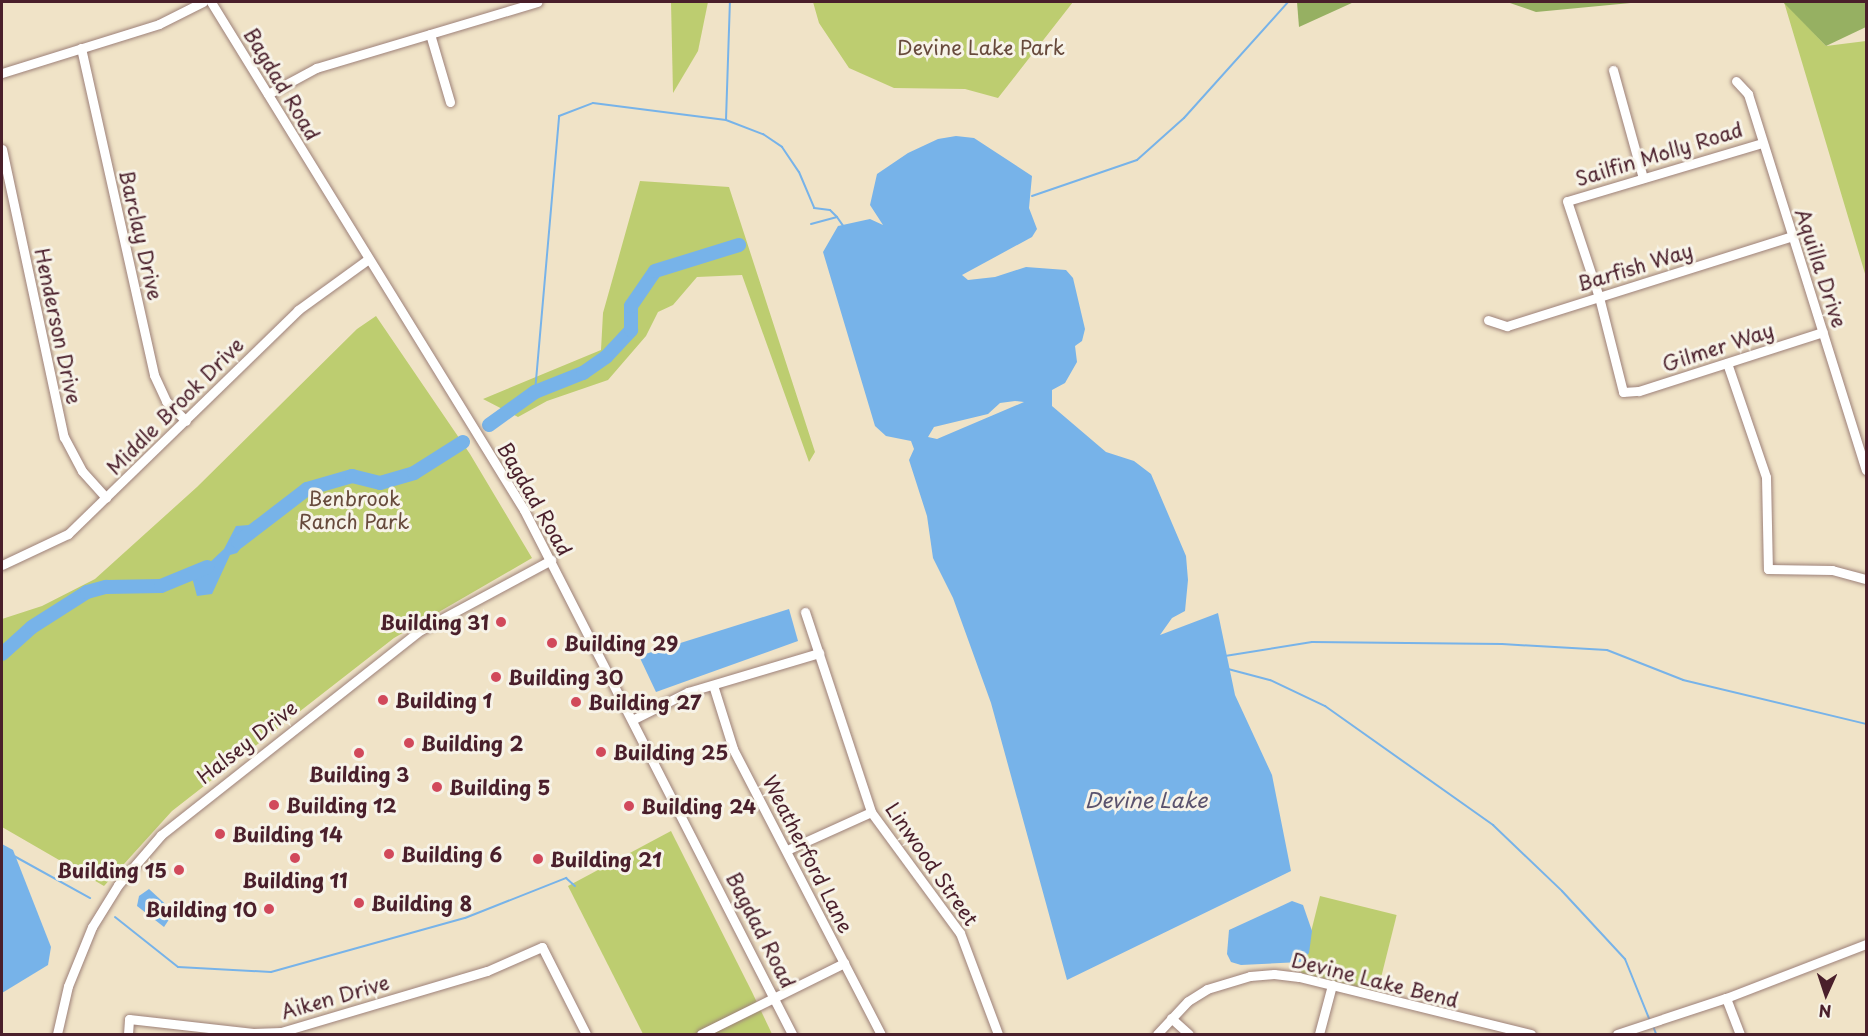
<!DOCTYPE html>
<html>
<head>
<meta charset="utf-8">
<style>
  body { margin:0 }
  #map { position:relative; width:1868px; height:1036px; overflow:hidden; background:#f0e3c7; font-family:"Playpen Sans",sans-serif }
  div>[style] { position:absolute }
  .green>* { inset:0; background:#bdcd70; transform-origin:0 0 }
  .forest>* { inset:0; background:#96b062 }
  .water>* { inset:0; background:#77b3e9 }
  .stream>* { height:2px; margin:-1px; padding:0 1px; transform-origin:1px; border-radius:1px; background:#77b3e9 }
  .river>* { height:14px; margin:-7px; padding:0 7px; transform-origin:7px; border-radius:7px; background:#77b3e9 }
  .roads { filter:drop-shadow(0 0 2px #9d8179) drop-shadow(0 0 2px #9d8179) }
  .minor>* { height:9px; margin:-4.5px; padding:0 4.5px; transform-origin:4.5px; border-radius:4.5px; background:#fff }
  .dots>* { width:16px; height:16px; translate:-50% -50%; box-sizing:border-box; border:3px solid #f7f3e8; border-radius:50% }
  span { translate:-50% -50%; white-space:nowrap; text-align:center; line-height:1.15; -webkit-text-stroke:6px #f7f3e8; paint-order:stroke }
  .park-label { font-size:20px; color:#674a3c }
  .street-label { font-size:20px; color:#4a1f2b }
  .poi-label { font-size:20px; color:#4a1f2b; font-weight:700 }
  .right { translate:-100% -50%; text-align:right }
  .left { translate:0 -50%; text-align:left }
  .water-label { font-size:21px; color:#5a536e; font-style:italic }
  .frame { position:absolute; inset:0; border:3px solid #4a1f2b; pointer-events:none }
  .north { position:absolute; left:1796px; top:964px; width:60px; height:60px; -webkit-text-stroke:4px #f7f3e8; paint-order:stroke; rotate:183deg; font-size:16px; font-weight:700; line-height:24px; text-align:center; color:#4a1f2b }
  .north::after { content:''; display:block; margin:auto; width:21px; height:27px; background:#4a1f2b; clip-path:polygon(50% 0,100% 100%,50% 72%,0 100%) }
</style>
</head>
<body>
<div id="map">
  <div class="green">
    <i style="clip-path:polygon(671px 2px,708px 2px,698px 51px,673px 93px)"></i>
    <i style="clip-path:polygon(813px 2px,1073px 2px,998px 98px,965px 89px,894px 88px,849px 68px,819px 23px)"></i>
    <i style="clip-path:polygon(1784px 2px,1826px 46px,1866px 41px,1866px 277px)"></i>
    <i style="clip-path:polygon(640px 181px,729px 187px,815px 452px,809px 462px,742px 275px,697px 277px,673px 305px,658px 312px,646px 336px,608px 380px,547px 401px,518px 417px,483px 399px,601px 350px,603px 313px)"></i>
    <i style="clip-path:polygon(376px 316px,470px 454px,532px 558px,394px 638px,172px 811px,104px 886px,2px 827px,2px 619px,42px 606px,95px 579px,197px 487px,357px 329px)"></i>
    <i style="clip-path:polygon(671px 831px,752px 992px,772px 1034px,643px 1034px,568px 886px)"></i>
    <i style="left:1320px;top:896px;width:79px;height:79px;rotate:14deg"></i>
  </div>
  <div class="forest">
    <i style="clip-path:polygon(1297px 2px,1354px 2px,1299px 27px)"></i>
    <i style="clip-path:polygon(1507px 2px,1641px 2px,1536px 12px)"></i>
    <i style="clip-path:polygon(1783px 2px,1866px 2px,1866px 27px,1826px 46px)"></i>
  </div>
  <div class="water">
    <i style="clip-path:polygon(evenodd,956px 136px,974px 138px,1032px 176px,1029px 208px,1037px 229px,1032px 237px,962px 275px,968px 280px,995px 277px,1026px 267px,1066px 270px,1073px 278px,1085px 329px,1082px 341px,1075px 346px,1077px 362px,1065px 383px,1052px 390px,1052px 406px,1106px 452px,1134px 461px,1151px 474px,1186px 556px,1188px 580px,1185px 611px,1172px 618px,1160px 635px,1218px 613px,1235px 695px,1272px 775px,1291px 871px,1067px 980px,991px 703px,953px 598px,933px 558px,927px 516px,909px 460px,914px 449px,911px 441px,886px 436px,875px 426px,823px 252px,838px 226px,870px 219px,883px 225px,870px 205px,877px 174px,908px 153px,938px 139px,956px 136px,1015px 401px,1024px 402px,937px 439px,928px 437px,934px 427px,988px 414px,1000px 403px,1015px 401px)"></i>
    <i style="clip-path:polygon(249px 525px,249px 538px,237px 553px,230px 555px,212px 594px,197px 596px,190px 570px,206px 566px,224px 549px,236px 526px)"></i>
    <i style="clip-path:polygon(789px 609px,798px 641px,656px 692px,639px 656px)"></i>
    <i style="clip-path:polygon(2px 844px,13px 850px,51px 947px,48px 965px,2px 993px)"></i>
    <i style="clip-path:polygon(149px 889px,174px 912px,164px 927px,137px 906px,139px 896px)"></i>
    <i style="clip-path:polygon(1292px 901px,1303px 905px,1312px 931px,1309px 953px,1301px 962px,1241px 965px,1231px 962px,1227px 954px,1229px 930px)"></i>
  </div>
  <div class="stream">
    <i style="left:726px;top:120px;width:118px;rotate:-88.1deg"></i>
    <i style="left:1032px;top:196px;width:111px;rotate:-18.9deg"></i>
    <i style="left:1137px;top:160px;width:63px;rotate:-41.8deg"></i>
    <i style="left:1184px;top:118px;width:156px;rotate:-48.1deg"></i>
    <i style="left:811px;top:224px;width:27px;rotate:-15deg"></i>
    <i style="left:837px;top:217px;width:12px;rotate:55deg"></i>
    <i style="left:535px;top:392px;width:277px;rotate:-85deg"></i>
    <i style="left:559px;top:116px;width:36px;rotate:-21deg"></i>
    <i style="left:593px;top:103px;width:134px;rotate:7.3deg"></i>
    <i style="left:726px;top:120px;width:40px;rotate:21deg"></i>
    <i style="left:763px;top:134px;width:23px;rotate:34deg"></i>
    <i style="left:782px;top:147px;width:30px;rotate:56deg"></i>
    <i style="left:799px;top:172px;width:39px;rotate:67deg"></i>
    <i style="left:814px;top:208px;width:16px;rotate:7deg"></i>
    <i style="left:830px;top:210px;width:10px;rotate:45deg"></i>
    <i style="left:1225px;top:656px;width:88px;rotate:-9.1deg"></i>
    <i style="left:1312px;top:642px;width:190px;rotate:0.6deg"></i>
    <i style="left:1502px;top:644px;width:105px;rotate:3.3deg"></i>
    <i style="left:1607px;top:650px;width:82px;rotate:21.5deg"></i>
    <i style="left:1683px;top:680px;width:188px;rotate:13.5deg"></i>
    <i style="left:1228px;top:669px;width:43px;rotate:14.7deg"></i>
    <i style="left:1270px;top:680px;width:61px;rotate:25.3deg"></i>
    <i style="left:1325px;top:706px;width:206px;rotate:35.3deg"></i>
    <i style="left:1493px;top:825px;width:95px;rotate:43.7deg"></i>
    <i style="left:1562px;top:891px;width:93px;rotate:47.2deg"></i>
    <i style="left:1625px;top:959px;width:67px;rotate:68deg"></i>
    <i style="left:14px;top:856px;width:87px;rotate:28.9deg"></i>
    <i style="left:115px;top:917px;width:80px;rotate:38.4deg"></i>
    <i style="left:178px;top:967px;width:93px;rotate:3.1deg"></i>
    <i style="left:271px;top:972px;width:201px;rotate:-15.6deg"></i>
    <i style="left:465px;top:918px;width:109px;rotate:-21.6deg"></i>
    <i style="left:566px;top:878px;width:12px;rotate:42deg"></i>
    <i style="left:1653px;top:1026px;width:9px;rotate:69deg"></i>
  </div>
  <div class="river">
    <i style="left:489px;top:425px;width:57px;rotate:-35.7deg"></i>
    <i style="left:535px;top:392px;width:52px;rotate:-21.6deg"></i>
    <i style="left:583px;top:373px;width:28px;rotate:-35deg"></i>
    <i style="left:606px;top:357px;width:37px;rotate:-47deg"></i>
    <i style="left:631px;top:330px;width:24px;rotate:-90deg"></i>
    <i style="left:631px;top:306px;width:42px;rotate:-55.6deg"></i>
    <i style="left:655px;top:271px;width:88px;rotate:-17.2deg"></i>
    <i style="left:238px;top:542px;width:87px;rotate:-37.5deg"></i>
    <i style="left:307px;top:489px;width:47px;rotate:-16.1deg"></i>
    <i style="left:352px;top:476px;width:29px;rotate:14deg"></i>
    <i style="left:380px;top:483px;width:35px;rotate:-16deg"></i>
    <i style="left:414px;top:473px;width:58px;rotate:-32.3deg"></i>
    <i style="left:2px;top:654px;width:40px;rotate:-42deg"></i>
    <i style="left:32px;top:627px;width:65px;rotate:-32.5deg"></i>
    <i style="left:87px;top:592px;width:20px;rotate:-15deg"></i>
    <i style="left:106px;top:587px;width:55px;rotate:-1deg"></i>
    <i style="left:161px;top:586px;width:50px;rotate:-22.4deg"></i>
  </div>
  <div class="roads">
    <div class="minor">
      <i style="left:211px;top:2px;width:597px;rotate:58.36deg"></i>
      <i style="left:524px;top:510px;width:589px;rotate:62.91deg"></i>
      <i style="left:430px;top:34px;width:71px;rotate:73.6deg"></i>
      <i style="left:81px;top:48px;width:335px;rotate:77.4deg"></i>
      <i style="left:154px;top:375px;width:29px;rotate:65deg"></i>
      <i style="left:166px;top:401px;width:28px;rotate:45deg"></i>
      <i style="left:1613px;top:70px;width:112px;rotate:74.5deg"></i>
      <i style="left:2px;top:73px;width:164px;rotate:-17.3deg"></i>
      <i style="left:159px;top:24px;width:49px;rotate:-26.6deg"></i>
      <i style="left:1736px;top:81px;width:18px;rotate:47deg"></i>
      <i style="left:1748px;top:94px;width:394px;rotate:72.6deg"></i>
      <i style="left:268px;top:94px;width:55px;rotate:-28.4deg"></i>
      <i style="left:316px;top:68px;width:231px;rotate:-16.6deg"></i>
      <i style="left:1762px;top:143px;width:203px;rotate:163.4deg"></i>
      <i style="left:1567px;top:201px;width:101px;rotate:71.6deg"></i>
      <i style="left:1599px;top:297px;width:98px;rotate:75.8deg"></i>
      <i style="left:1623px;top:392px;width:16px;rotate:-4deg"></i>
      <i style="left:1639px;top:391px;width:193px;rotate:-17.8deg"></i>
      <i style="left:2px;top:149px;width:295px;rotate:77.9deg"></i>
      <i style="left:64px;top:437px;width:38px;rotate:62deg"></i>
      <i style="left:82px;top:471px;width:36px;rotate:48deg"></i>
      <i style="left:1488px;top:320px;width:20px;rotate:18deg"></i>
      <i style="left:1507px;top:326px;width:299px;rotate:-17.5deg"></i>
      <i style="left:1727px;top:363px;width:120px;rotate:71.1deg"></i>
      <i style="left:1766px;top:477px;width:92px;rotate:88.8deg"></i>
      <i style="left:1768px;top:569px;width:64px;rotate:0.9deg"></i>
      <i style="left:1832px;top:570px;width:35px;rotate:15deg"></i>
      <i style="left:2px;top:565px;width:73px;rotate:-25.2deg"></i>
      <i style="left:68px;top:534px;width:321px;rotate:-44.2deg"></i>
      <i style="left:298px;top:310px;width:85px;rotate:-35.9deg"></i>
      <i style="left:805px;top:612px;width:211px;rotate:71.7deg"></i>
      <i style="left:871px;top:812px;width:150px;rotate:53.7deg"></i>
      <i style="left:960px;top:933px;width:108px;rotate:69.4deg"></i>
      <i style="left:713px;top:685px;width:67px;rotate:72.6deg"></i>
      <i style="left:733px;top:749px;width:321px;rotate:62.6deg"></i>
      <i style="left:632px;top:720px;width:63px;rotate:-26.6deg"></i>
      <i style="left:688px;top:692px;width:137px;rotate:-16.6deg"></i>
      <i style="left:787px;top:850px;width:92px;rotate:-24.3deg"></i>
      <i style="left:1726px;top:998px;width:39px;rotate:69deg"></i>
      <i style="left:1171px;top:1018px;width:24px;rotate:42deg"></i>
      <i style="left:57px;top:1034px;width:49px;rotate:-77.1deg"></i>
      <i style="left:68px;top:986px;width:64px;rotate:-67.9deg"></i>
      <i style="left:92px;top:927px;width:49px;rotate:-58.2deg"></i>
      <i style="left:118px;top:885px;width:66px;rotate:-49.3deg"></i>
      <i style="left:161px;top:835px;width:331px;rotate:-38.3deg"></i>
      <i style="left:421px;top:630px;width:148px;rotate:-28.3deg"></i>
      <i style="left:128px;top:1034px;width:15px;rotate:-86deg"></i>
      <i style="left:129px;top:1019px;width:125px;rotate:6.4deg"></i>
      <i style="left:253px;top:1033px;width:28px;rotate:-2deg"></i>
      <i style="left:281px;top:1032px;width:215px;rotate:-16.5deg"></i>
      <i style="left:487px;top:971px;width:60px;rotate:-23.6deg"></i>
      <i style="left:542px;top:947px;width:97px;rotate:63.2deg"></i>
      <i style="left:701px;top:1034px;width:160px;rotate:-26.4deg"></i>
      <i style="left:1157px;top:1034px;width:45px;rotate:-46.8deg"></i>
      <i style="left:1188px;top:1001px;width:22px;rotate:-32deg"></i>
      <i style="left:1207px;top:989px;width:45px;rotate:-16.8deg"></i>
      <i style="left:1250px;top:976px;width:24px;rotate:-5deg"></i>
      <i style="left:1274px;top:974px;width:25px;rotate:7deg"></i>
      <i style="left:1299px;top:977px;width:239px;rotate:13.8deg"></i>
      <i style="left:1319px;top:1034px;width:51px;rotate:-75.1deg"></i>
      <i style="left:1617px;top:1034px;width:115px;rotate:-18.3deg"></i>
      <i style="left:1726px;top:998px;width:150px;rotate:-21.1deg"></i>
    </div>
  </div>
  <div class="dots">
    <i style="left:501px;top:622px;background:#d1495b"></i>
    <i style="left:552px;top:643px;background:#d1495b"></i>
    <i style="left:496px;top:677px;background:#d1495b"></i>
    <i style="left:383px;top:700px;background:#d1495b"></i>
    <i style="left:576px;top:702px;background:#d1495b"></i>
    <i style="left:409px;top:743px;background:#d1495b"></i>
    <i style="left:601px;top:752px;background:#d1495b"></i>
    <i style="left:359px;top:753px;background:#d1495b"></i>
    <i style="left:437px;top:787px;background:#d1495b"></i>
    <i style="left:274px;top:805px;background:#d1495b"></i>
    <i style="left:629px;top:806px;background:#d1495b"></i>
    <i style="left:220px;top:834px;background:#d1495b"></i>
    <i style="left:389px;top:854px;background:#d1495b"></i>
    <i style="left:295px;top:858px;background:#d1495b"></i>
    <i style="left:538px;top:859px;background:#d1495b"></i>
    <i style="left:179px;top:870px;background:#d1495b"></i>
    <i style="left:359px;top:903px;background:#d1495b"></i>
    <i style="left:269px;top:909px;background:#d1495b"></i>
  </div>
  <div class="park-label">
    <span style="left:981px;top:47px">Devine Lake Park</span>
    <span style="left:354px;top:510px">Benbrook<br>Ranch Park</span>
  </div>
  <div class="street-label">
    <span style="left:282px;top:84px;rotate:59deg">Bagdad Road</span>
    <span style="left:1659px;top:154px;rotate:-17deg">Sailfin Molly Road</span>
    <span style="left:141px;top:235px;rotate:77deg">Barclay Drive</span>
    <span style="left:1635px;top:267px;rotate:-17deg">Barfish Way</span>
    <span style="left:1821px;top:268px;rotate:72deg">Aquilla Drive</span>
    <span style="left:58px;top:326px;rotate:78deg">Henderson Drive</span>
    <span style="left:1718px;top:347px;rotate:-18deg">Gilmer Way</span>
    <span style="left:175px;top:406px;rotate:-45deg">Middle Brook Drive</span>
    <span style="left:535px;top:499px;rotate:60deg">Bagdad Road</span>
    <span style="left:247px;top:742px;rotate:-38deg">Halsey Drive</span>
    <span style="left:808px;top:854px;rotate:63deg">Weatherford Lane</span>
    <span style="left:932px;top:864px;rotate:55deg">Linwood Street</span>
    <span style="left:761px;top:930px;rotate:63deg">Bagdad Road</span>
    <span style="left:1375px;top:980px;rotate:14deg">Devine Lake Bend</span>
    <span style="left:335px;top:997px;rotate:-16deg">Aiken Drive</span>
  </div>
  <div class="poi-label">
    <span class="right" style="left:489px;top:622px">Building 31</span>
    <span class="left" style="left:564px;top:643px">Building 29</span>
    <span class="left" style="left:508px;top:677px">Building 30</span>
    <span class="left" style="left:395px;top:700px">Building 1</span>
    <span class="left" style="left:588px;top:702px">Building 27</span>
    <span class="left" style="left:421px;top:743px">Building 2</span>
    <span class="left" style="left:613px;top:752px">Building 25</span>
    <span style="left:359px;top:774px">Building 3</span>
    <span class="left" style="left:449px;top:787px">Building 5</span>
    <span class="left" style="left:286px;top:805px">Building 12</span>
    <span class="left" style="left:641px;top:806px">Building 24</span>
    <span class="left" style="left:232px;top:834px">Building 14</span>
    <span class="left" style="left:401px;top:854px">Building 6</span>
    <span class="left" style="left:550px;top:859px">Building 21</span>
    <span class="right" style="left:167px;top:870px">Building 15</span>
    <span style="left:295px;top:880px">Building 11</span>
    <span class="left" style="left:371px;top:903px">Building 8</span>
    <span class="right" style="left:257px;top:909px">Building 10</span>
  </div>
  <div class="water-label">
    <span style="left:1146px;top:799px">Devine Lake</span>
  </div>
  <div class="frame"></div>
  <div class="north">N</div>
</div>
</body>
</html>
